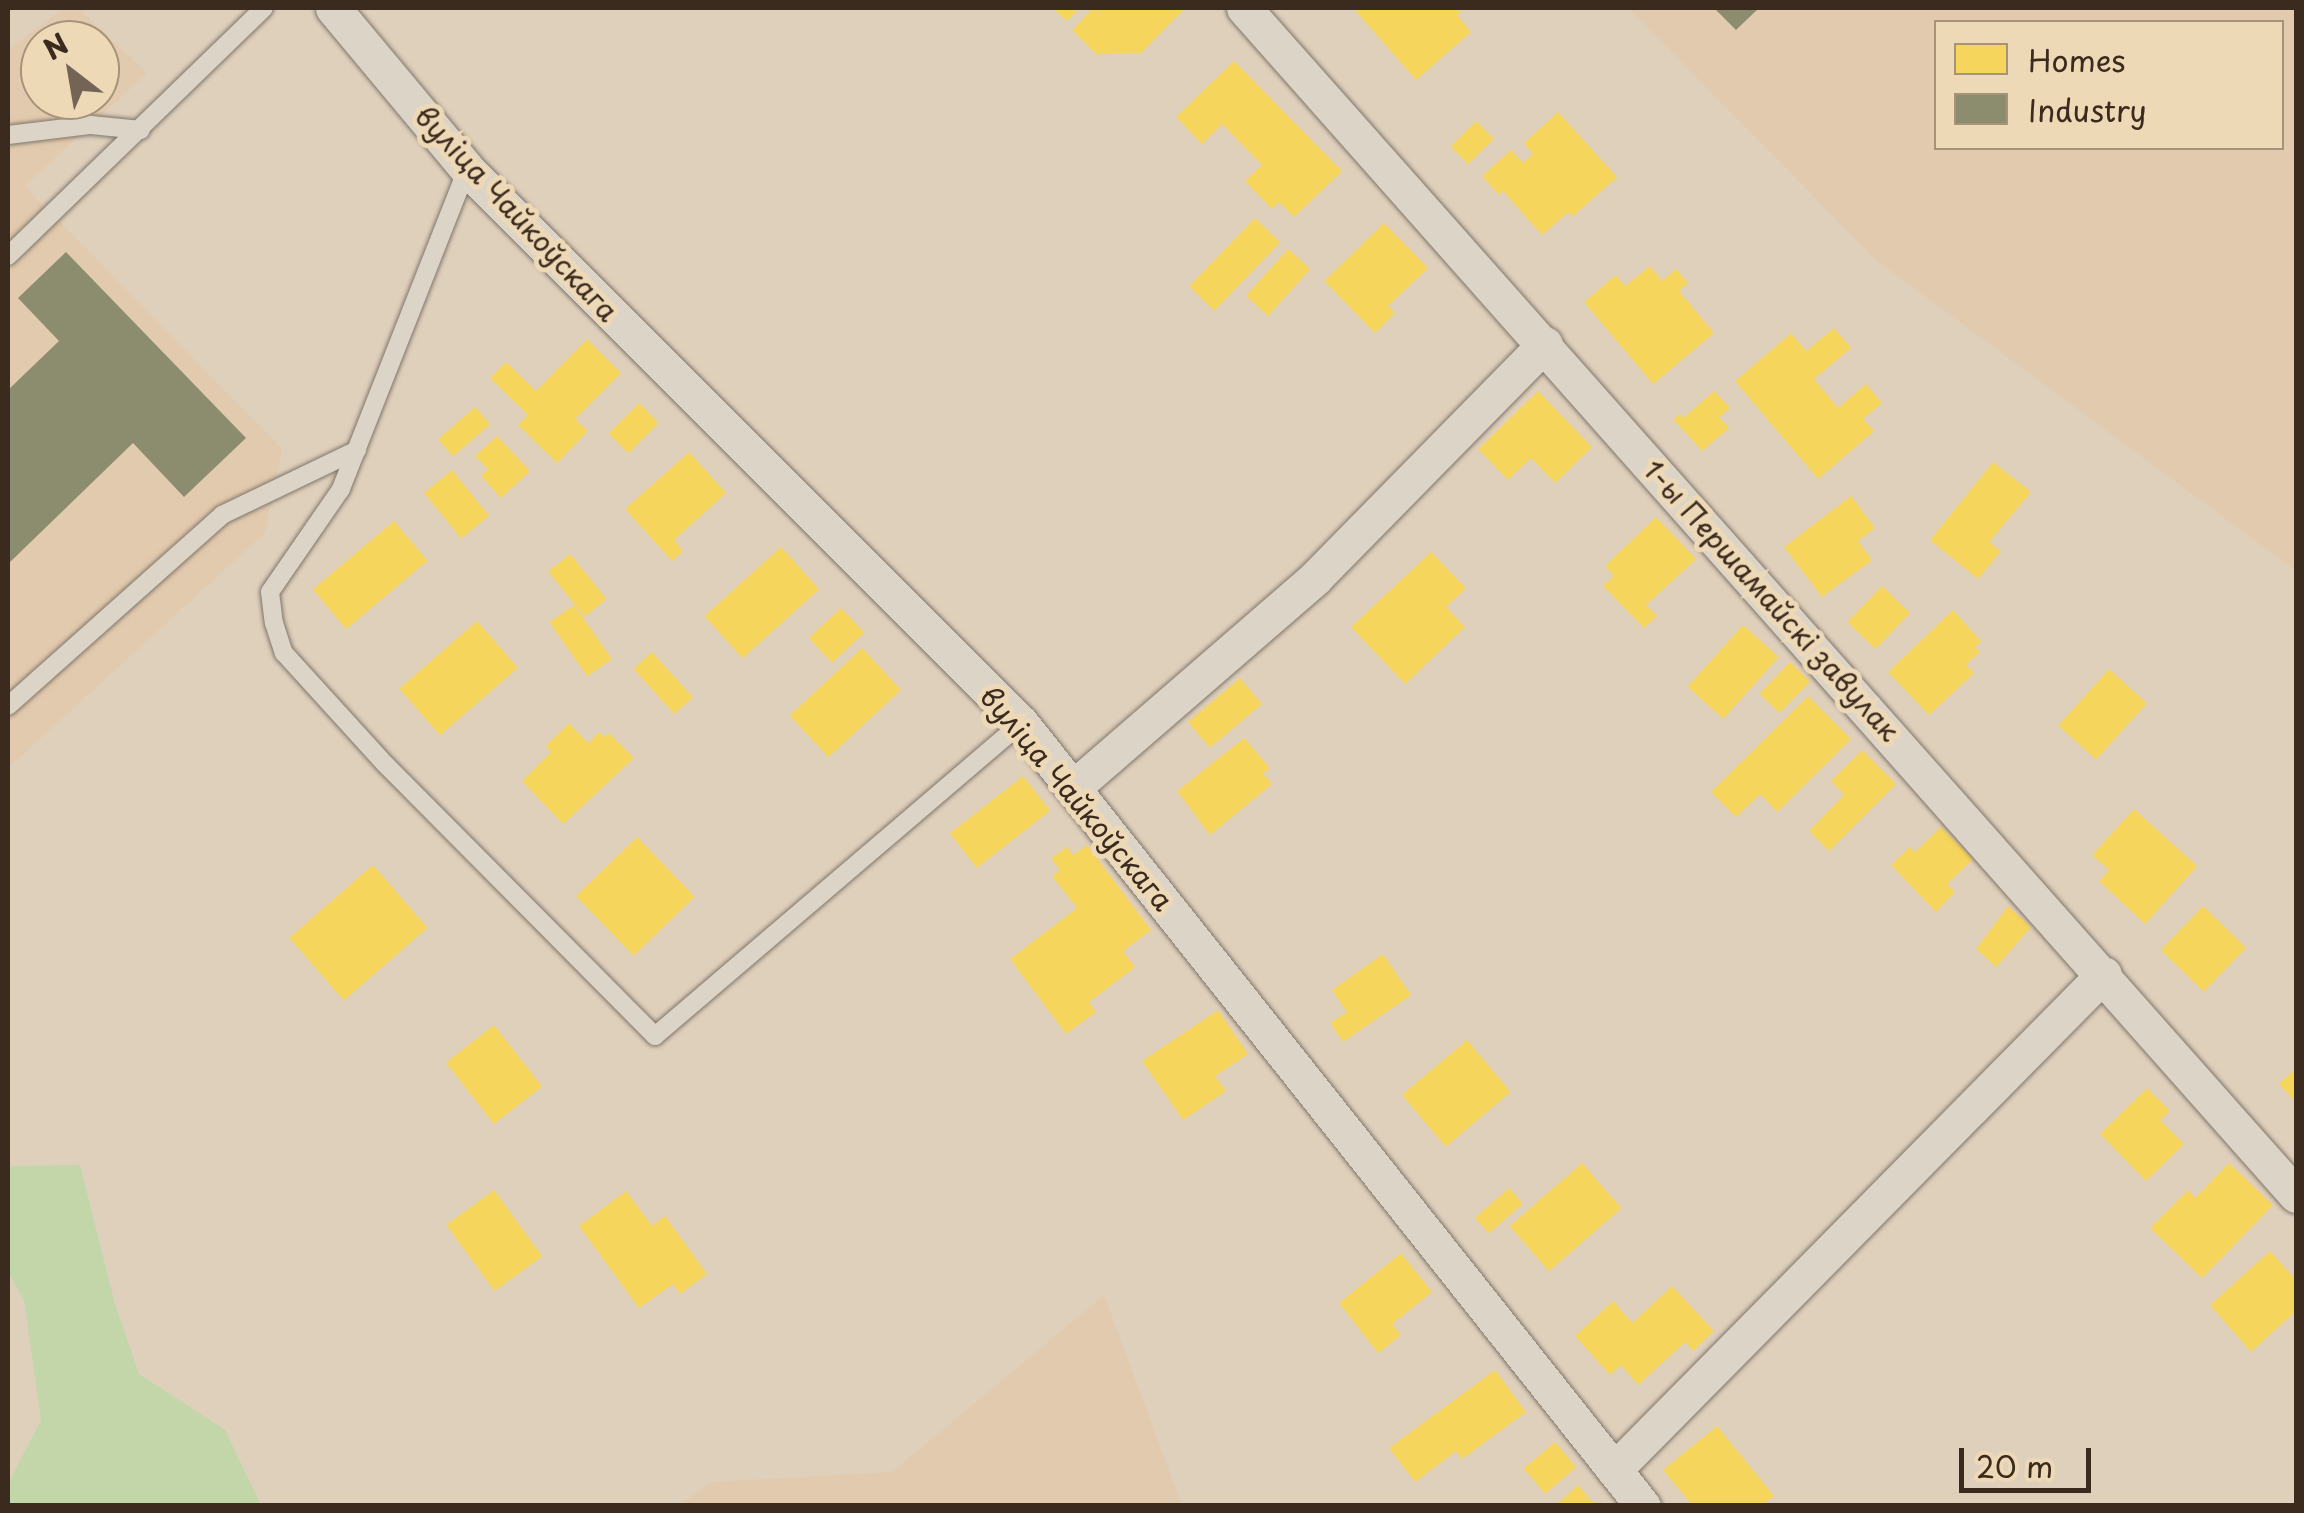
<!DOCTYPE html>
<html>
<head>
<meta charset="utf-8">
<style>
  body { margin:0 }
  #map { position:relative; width:2304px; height:1513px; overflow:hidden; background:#dfd0bc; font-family:"Playpen Sans",sans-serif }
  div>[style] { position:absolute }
  .built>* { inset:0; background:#e2caae }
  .green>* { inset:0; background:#c2d6aa }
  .homes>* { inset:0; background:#f6d55c; transform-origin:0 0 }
  .industry>* { inset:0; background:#8c8c6e }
  .roads { filter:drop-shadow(0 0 2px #80766a) drop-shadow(0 0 2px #80766a) }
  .service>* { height:18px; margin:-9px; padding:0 9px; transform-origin:9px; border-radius:9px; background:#dcd4c7 }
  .minor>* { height:35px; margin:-17.5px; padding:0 17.5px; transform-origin:17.5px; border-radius:17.5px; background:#dcd4c7 }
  span { translate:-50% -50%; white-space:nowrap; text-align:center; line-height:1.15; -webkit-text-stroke:10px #eed9b7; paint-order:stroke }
  .street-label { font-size:28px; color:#3b2a1e }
  .frame { position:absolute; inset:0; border:10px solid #3b2a1e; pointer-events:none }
  .legend { position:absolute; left:1934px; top:20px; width:350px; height:130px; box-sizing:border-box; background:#eed9b7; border:2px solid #a6937a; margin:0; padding:12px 18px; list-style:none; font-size:30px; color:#3b2a1e }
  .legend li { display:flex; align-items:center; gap:20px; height:50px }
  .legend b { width:50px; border:2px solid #a6937a }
  .north { position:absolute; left:20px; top:20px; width:100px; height:100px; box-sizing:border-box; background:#eed9b7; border:2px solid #a6937a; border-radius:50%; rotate:329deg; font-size:28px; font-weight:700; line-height:40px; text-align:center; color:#3b2a1e }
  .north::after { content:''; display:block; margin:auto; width:35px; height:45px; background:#746455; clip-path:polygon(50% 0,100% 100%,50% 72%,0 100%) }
  .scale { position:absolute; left:1959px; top:1448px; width:132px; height:45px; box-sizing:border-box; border:5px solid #3b2a1e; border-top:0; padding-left:12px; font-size:30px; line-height:35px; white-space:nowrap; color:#3b2a1e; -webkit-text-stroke:8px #eed9b7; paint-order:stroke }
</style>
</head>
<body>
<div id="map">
  <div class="built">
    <i style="clip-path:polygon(evenodd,64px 8px,78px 8px,147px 73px,25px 186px,282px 449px,265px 533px,8px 768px,8px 50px,64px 8px,40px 40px,100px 40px,100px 100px,40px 100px,40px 40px)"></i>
    <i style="clip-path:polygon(evenodd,1628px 8px,2296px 8px,2296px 571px,1876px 260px,1628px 8px,1936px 22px,2282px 22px,2282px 148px,1936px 148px,1936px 22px)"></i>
    <i style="clip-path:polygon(1104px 1295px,1182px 1505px,679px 1505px,712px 1482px,892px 1472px)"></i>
  </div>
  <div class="green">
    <i style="clip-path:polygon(80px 1165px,115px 1304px,139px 1374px,225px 1430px,261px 1505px,8px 1505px,8px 1484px,41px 1420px,24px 1300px,8px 1272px,8px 1166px)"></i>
  </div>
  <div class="homes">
    <i style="clip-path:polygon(1053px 8px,1080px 8px,1067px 21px)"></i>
    <i style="clip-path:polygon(1093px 8px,1185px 8px,1141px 53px,1096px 54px,1072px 30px)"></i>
    <i style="clip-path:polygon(1353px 8px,1465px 8px,1457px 15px,1471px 32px,1416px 80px)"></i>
    <i style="clip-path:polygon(1234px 61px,1342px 171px,1294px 217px,1279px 202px,1272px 209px,1245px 181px,1262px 165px,1222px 124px,1202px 144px,1176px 117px)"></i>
    <i style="clip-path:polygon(1558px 112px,1617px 177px,1572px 217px,1568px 212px,1542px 235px,1503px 191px,1499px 195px,1482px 176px,1511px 150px,1523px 163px,1533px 154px,1524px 143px)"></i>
    <i style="left:1476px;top:121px;width:25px;height:36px;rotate:45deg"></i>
    <i style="left:1255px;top:218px;width:35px;height:95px;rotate:44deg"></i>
    <i style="clip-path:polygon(1384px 223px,1428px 268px,1388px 306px,1395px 313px,1375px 333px,1324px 281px)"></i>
    <i style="left:1288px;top:249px;width:30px;height:63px;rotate:42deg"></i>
    <i style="clip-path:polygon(1650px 266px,1662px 281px,1676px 269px,1688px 283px,1679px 291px,1714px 333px,1653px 384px,1584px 302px,1616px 275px,1625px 286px)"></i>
    <i style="clip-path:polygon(1834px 328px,1851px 348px,1814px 379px,1838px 408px,1866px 384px,1882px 403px,1863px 419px,1874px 431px,1818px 479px,1735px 381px,1791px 333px,1806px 351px)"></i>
    <i style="clip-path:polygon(587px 339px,621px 373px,575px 419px,588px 431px,557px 463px,518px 425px,528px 415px,490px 378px,506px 362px,536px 391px)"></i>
    <i style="clip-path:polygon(1538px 391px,1592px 447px,1555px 483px,1531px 458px,1508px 480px,1478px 449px)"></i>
    <i style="clip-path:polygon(1714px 391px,1730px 408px,1719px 417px,1729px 428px,1702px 451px,1673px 419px,1680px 414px,1683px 418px)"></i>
    <i style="left:639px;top:403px;width:28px;height:43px;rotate:45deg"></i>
    <i style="left:475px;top:407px;width:23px;height:49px;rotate:49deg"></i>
    <i style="clip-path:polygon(497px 436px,530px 471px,501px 498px,481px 476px,488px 469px,475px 456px)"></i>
    <i style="clip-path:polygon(689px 452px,726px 493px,674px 540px,683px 551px,672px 561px,625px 509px)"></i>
    <i style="clip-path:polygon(1993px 462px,2031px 492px,1989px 542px,2001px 551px,1978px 579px,1930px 540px)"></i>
    <i style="left:452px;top:470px;width:59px;height:36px;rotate:51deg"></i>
    <i style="clip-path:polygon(1851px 496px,1875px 528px,1858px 541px,1872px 560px,1822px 597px,1784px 547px)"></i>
    <i style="clip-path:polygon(1656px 517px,1696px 559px,1646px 605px,1657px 616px,1644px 628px,1603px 586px,1614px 576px,1605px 566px)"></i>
    <i style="left:394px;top:521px;width:52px;height:106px;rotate:50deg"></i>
    <i style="left:781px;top:547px;width:57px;height:103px;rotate:48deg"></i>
    <i style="clip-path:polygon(1431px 552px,1466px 588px,1446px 607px,1465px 627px,1405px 684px,1351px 627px)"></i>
    <i style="left:570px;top:554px;width:58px;height:28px;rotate:51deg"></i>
    <i style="left:1882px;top:586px;width:39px;height:50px;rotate:44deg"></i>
    <i style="left:574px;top:605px;width:66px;height:30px;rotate:55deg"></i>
    <i style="left:841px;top:608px;width:34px;height:44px;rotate:47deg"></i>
    <i style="clip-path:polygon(1953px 610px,1981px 641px,1975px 647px,1980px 652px,1966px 664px,1974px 673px,1929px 715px,1888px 672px)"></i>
    <i style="left:477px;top:621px;width:62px;height:103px;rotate:49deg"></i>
    <i style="left:1743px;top:625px;width:48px;height:83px;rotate:42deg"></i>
    <i style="left:862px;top:648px;width:57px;height:99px;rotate:47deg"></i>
    <i style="left:652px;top:652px;width:61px;height:25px;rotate:48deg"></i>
    <i style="left:1790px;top:662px;width:28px;height:44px;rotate:44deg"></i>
    <i style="left:2109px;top:669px;width:51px;height:76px;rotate:42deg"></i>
    <i style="left:1240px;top:678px;width:34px;height:68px;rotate:50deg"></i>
    <i style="clip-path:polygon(1808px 696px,1851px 739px,1777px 812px,1760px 794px,1736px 817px,1711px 792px)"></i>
    <i style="clip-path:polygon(569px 723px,588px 743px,600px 732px,605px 737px,609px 733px,634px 758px,563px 824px,522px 781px,551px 752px,546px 746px)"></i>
    <i style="clip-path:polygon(1244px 738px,1270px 768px,1263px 773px,1272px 784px,1210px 835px,1177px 791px)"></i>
    <i style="clip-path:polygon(1862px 750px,1896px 784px,1829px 851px,1809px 831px,1844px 795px,1831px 781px)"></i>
    <i style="left:1023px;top:776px;width:44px;height:93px;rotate:52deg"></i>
    <i style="clip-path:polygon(2134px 809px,2197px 866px,2145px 924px,2099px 881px,2109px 870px,2092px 855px)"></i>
    <i style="clip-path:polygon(1941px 827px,1973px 859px,1947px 884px,1955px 892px,1936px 912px,1891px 865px,1910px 847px,1915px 852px)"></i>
    <i style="left:637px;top:837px;width:83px;height:85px;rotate:46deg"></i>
    <i style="clip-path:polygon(1087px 845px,1151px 930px,1123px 951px,1135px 967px,1089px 1002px,1096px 1012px,1066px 1034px,1010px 959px,1077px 908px,1052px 876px,1060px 870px,1051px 858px,1067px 847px,1073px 855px)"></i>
    <i style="left:373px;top:865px;width:83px;height:111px;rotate:49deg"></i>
    <i style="clip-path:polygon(2008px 906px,2031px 927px,1996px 967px,1976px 949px)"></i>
    <i style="left:2203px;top:906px;width:60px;height:61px;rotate:44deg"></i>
    <i style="clip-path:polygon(1383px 954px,1411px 995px,1343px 1042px,1330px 1023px,1347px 1012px,1332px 990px)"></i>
    <i style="clip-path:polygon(1218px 1010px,1248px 1054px,1215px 1076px,1226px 1091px,1183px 1120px,1142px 1061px)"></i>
    <i style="left:494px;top:1025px;width:78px;height:61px;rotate:52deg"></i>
    <i style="left:1467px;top:1040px;width:68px;height:85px;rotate:50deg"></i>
    <i style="clip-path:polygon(2296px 1068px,2296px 1103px,2279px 1084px)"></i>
    <i style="clip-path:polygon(2147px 1088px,2170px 1111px,2160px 1120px,2184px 1144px,2146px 1181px,2100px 1134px)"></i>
    <i style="left:1582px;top:1163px;width:60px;height:96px;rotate:49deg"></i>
    <i style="clip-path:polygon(2229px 1163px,2273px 1205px,2202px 1278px,2150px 1228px,2188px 1190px,2195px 1198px)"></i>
    <i style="left:1509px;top:1188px;width:21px;height:45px;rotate:49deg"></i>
    <i style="left:494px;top:1190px;width:82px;height:59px;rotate:54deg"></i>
    <i style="clip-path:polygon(626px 1191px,652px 1226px,665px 1216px,707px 1274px,680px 1294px,673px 1284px,639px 1308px,579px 1226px)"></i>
    <i style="clip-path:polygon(2270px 1251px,2296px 1280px,2296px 1311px,2251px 1352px,2210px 1305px)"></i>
    <i style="clip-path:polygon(1401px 1253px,1432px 1292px,1392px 1324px,1401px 1335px,1378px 1353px,1339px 1303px)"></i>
    <i style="clip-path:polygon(1672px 1286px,1714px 1331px,1693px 1351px,1685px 1342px,1638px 1385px,1621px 1365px,1610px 1375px,1575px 1336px,1613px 1301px,1632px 1323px)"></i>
    <i style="clip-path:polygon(1495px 1370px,1526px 1412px,1462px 1459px,1456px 1451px,1415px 1482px,1389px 1448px)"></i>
    <i style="clip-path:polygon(1717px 1426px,1774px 1496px,1762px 1506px,1693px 1506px,1663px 1470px)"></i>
    <i style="left:1555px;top:1442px;width:33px;height:41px;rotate:50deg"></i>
    <i style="clip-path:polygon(1578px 1485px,1596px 1506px,1555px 1506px)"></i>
  </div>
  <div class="industry">
    <i style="clip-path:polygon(1714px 8px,1759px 8px,1736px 30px)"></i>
    <i style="clip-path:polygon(66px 252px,246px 438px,184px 497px,133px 443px,8px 564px,8px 390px,59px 341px,18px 298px)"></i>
  </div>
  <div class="roads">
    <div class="service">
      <i style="left:8px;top:135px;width:84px;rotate:-6.9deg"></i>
      <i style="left:91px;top:125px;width:50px;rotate:5.7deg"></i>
      <i style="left:467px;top:169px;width:344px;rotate:111.5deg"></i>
      <i style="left:341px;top:489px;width:125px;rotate:124.6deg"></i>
      <i style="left:270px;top:592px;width:31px;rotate:83deg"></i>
      <i style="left:274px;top:623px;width:32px;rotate:72deg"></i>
      <i style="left:284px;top:653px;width:151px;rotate:47.7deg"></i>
      <i style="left:386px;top:765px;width:382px;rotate:45.2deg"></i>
      <i style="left:655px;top:1036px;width:482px;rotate:-40.5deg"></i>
      <i style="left:8px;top:256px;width:356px;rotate:-44.1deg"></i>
      <i style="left:8px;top:706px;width:287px;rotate:-41.7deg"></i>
      <i style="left:222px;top:515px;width:150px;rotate:-25.7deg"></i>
    </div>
    <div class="minor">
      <i style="left:333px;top:8px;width:209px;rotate:50.2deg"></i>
      <i style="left:467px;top:169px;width:783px;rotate:45deg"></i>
      <i style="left:1021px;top:723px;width:1000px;rotate:51.54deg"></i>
      <i style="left:1244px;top:8px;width:1586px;rotate:48.45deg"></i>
      <i style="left:1074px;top:787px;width:319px;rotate:-40.9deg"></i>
      <i style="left:1315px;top:578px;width:328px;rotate:-45.5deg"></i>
      <i style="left:1614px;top:1470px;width:697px;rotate:-45.35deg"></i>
    </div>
  </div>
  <div class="street-label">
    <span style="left:517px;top:213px;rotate:47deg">вуліца Чайкоўскага</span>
    <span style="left:1772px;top:600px;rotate:48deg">1-ы Першамайскі завулак</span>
    <span style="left:1077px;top:798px;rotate:50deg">вуліца Чайкоўскага</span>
  </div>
  <div class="frame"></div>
  <ul class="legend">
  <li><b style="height:28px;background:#f6d55c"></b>Homes</li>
  <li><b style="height:28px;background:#8c8c6e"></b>Industry</li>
  </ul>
  <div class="north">N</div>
  <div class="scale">20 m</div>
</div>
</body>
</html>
